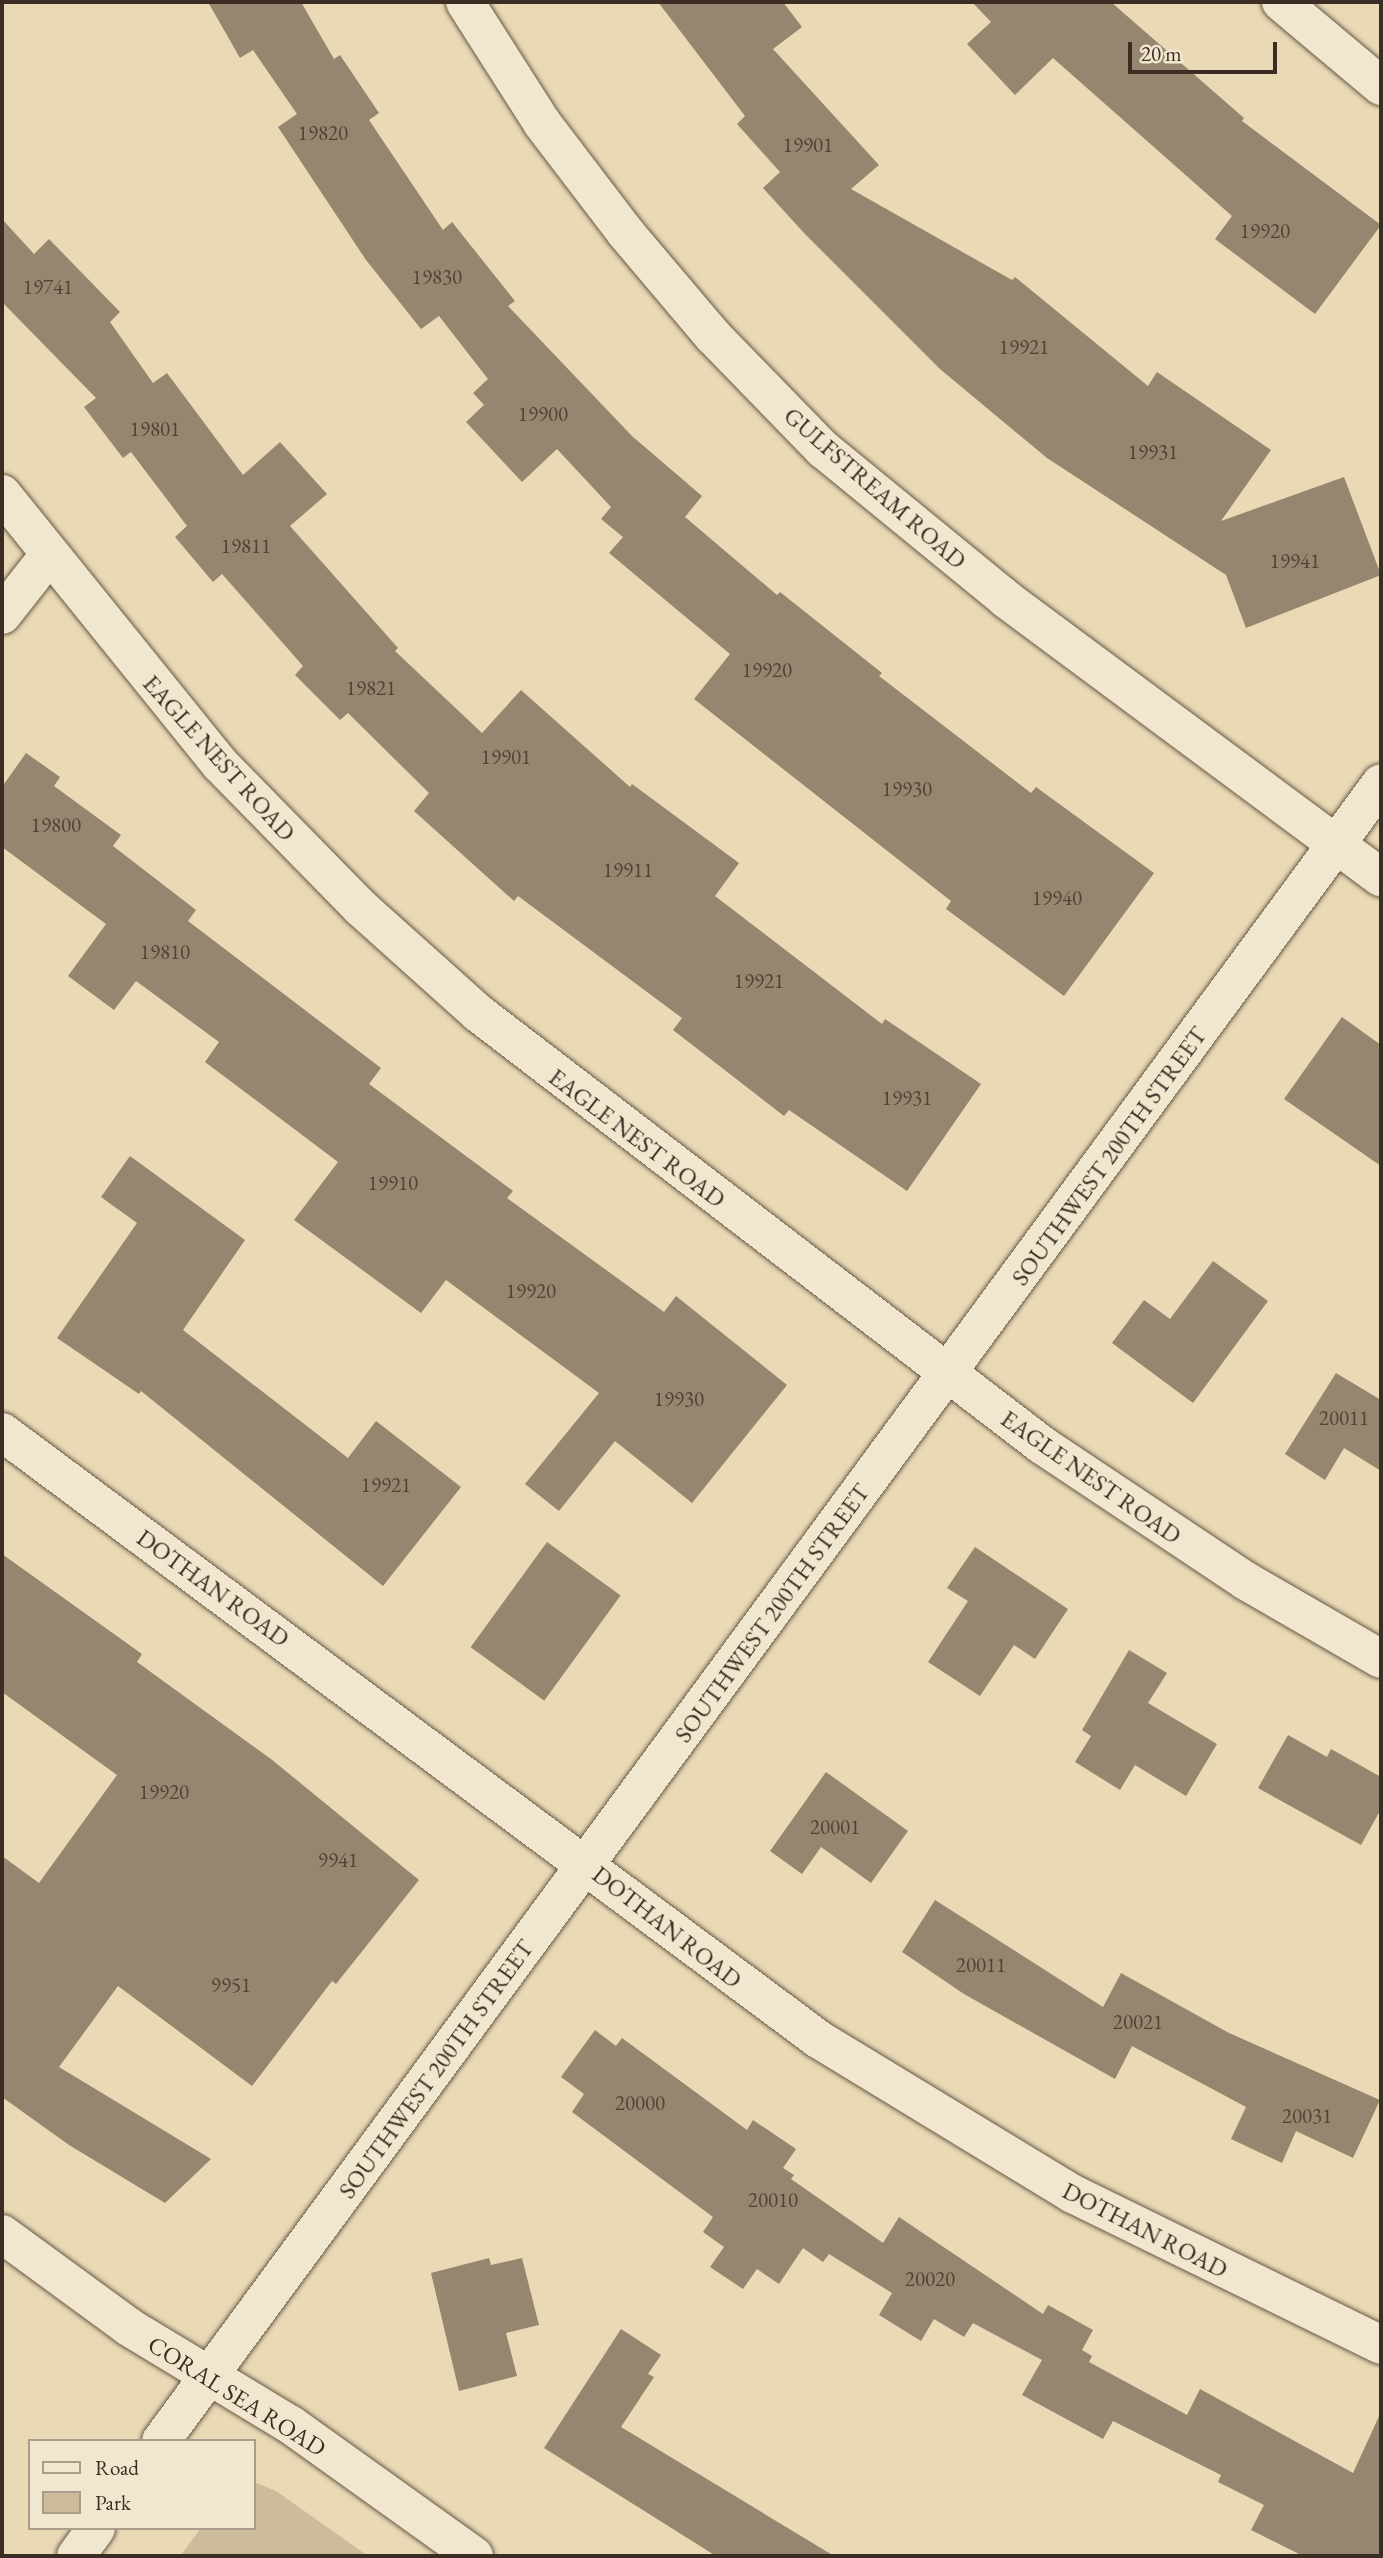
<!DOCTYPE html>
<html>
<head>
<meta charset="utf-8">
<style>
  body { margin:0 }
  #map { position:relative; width:1383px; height:2558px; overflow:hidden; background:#e9d9b4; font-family:"EB Garamond",serif }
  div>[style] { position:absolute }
  .green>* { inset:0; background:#ccbc9c }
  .building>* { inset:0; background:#96866f; transform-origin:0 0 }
  .roads { filter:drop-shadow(0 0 2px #675848) drop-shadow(0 0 2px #675848) }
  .street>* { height:38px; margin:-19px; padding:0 19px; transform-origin:19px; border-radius:19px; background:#f1e6ce }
  .secondary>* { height:38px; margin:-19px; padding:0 19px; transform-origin:19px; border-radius:19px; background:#f1e6ce }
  span { translate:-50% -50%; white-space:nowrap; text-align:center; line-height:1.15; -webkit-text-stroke:6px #f1e6ce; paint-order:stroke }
  .number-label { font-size:21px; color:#524337 }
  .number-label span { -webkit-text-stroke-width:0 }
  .street-label { font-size:24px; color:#3c2d24 }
  .frame { position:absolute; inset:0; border:4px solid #3c2d24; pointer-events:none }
  .legend { position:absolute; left:28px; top:2439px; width:228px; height:91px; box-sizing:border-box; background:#f1e6ce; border:2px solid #a99c8a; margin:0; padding:9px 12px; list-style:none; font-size:21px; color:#3c2d24 }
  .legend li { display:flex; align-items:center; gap:14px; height:35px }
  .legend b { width:35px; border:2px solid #a99c8a }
  .scale { position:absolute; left:1128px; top:42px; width:149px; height:32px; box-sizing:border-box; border:4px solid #3c2d24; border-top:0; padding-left:9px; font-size:21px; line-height:24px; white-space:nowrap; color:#3c2d24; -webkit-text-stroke:5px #f1e6ce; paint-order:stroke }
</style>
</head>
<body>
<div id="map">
  <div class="green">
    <i style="clip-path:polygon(254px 2482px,276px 2491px,368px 2556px,180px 2556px,201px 2528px,254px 2528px)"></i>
  </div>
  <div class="building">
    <i style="clip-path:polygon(208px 2px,301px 2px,334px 59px,340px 55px,379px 113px,369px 120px,443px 230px,452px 222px,515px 301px,508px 306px,632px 436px,702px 496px,685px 517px,777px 595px,780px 592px,882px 673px,879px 676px,1031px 793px,1036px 787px,1154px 873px,1064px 996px,946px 909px,951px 901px,694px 699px,730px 654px,609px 553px,623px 537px,601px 519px,611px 507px,557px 449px,522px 482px,466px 422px,484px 405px,473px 393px,488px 379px,439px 316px,421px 329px,366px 260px,278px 127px,297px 114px,253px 50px,240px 58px)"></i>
    <i style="clip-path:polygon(658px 2px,783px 2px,802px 27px,773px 49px,879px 165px,851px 189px,1012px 280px,1015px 277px,1148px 386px,1157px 372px,1271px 450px,1221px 521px,1344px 477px,1381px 575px,1246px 628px,1226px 575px,1047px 458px,940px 369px,804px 233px,763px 188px,780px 172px,737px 124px,745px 116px)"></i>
    <i style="clip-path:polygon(972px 2px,1111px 2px,1244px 118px,1242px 121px,1381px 225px,1315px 314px,1215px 239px,1232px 216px,1053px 58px,1015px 95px,967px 44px,991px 22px)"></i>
    <i style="clip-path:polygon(2px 219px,34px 254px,49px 239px,120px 312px,110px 322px,153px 383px,167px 373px,243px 475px,280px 442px,327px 494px,290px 526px,398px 648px,395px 651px,482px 733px,521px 690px,630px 787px,632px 784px,739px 863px,715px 896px,882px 1024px,885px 1019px,981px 1084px,907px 1191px,789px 1110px,784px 1116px,673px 1030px,682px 1018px,518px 896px,514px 901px,414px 811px,429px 793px,348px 713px,340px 720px,295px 675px,303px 666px,222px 574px,213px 582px,175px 537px,187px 526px,131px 452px,123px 458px,84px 407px,96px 398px,2px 302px)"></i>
    <i style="clip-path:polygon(26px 753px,60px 777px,54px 786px,121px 835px,113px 846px,196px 910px,188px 921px,381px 1068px,369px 1084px,513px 1191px,507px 1198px,664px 1312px,676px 1296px,787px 1385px,692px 1503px,615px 1441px,559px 1511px,525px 1484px,599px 1393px,446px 1280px,421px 1313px,294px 1220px,338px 1162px,205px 1062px,219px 1042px,136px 981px,114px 1010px,68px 976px,106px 924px,2px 847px,2px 787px)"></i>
    <i style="clip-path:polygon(1342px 1017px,1381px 1045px,1381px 1166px,1284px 1099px)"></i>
    <i style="clip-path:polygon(130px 1156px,245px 1240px,183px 1330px,348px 1458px,376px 1421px,461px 1487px,383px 1586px,141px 1391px,139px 1394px,57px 1338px,137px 1223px,101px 1197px)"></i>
    <i style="clip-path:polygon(1213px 1261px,1268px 1301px,1193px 1403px,1112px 1343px,1144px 1300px,1170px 1319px)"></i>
    <i style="clip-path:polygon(1336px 1373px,1381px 1400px,1381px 1471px,1344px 1448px,1325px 1480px,1285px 1454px)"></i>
    <i style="left:547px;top:1542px;width:91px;height:130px;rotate:36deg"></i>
    <i style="clip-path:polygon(975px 1547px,1068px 1609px,1035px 1659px,1014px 1645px,980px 1696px,928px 1662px,968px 1601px,947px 1588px)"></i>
    <i style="clip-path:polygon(2px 1554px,142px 1654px,137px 1662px,271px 1759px,419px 1880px,336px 1984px,332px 1981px,252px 2086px,118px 1986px,59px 2067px,211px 2159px,165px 2203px,69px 2145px,2px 2097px,2px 1856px,39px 1883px,117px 1775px,2px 1692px)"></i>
    <i style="clip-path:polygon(1129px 1650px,1167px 1673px,1148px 1703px,1217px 1744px,1186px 1796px,1135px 1765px,1120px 1790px,1075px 1762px,1091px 1736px,1082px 1730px)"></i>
    <i style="clip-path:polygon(1288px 1735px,1327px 1757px,1331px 1749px,1381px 1777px,1381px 1809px,1361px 1845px,1258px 1788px)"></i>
    <i style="clip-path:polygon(826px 1772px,908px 1831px,871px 1883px,821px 1847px,802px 1874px,770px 1851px)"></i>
    <i style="clip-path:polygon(935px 1900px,1103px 2007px,1121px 1973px,1229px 2033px,1380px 2100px,1353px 2158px,1296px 2131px,1282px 2163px,1231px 2139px,1246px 2107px,1132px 2046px,1115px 2079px,964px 1994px,902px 1952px)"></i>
    <i style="clip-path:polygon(595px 2030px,616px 2046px,622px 2038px,747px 2130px,753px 2120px,796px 2149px,783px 2168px,794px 2175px,791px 2179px,883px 2243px,899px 2217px,1043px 2314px,1048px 2305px,1093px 2330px,1082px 2350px,1092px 2356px,1089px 2362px,1187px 2415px,1200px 2389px,1353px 2473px,1381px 2412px,1381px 2556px,1303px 2556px,1251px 2530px,1264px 2505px,1218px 2482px,1221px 2475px,1113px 2421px,1103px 2439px,1022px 2395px,1042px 2360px,973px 2323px,964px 2337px,934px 2319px,921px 2341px,879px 2315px,892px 2293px,829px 2254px,823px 2262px,803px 2248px,779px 2284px,757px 2269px,743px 2289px,710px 2267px,724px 2247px,703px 2232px,713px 2217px,572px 2112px,584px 2094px,561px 2077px)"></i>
    <i style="clip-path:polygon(489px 2258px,491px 2265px,522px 2258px,539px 2325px,506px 2333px,517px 2376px,459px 2391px,431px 2273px)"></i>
    <i style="clip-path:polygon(621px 2329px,661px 2355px,648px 2374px,654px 2377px,621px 2427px,834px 2556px,716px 2556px,544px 2448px)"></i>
  </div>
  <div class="roads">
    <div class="street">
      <i style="left:1281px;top:2px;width:131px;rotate:40deg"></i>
      <i style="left:2px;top:494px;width:347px;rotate:51.1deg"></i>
      <i style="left:220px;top:764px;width:200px;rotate:45.6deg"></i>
      <i style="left:360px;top:907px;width:159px;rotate:41.9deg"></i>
      <i style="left:478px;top:1013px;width:710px;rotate:37.45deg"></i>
      <i style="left:1042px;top:1445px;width:245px;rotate:33.7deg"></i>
      <i style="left:1246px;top:1581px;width:156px;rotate:30deg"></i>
      <i style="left:2px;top:615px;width:76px;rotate:-51.9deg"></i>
      <i style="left:2px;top:1432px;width:1017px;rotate:36.64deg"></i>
      <i style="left:818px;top:2039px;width:298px;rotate:31.3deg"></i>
      <i style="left:1073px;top:2194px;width:343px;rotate:26.1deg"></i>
      <i style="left:2px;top:2234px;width:157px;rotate:36.2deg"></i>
      <i style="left:129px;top:2327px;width:189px;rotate:31.2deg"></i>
      <i style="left:291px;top:2425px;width:225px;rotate:35.6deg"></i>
      <i style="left:161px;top:2441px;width:2058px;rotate:-53.65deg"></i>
      <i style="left:76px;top:2556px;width:34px;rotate:-54deg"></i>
    </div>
    <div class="secondary">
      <i style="left:465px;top:2px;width:143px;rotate:57.5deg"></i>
      <i style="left:542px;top:123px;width:137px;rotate:52.7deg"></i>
      <i style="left:625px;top:232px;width:136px;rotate:49.8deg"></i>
      <i style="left:713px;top:336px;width:158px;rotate:45.8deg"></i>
      <i style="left:823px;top:449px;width:237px;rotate:39.3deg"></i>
      <i style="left:1006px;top:599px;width:467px;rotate:36.6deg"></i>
    </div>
  </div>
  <div class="number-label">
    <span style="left:323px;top:133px">19820</span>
    <span style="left:808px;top:145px">19901</span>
    <span style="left:1265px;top:231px">19920</span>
    <span style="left:437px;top:277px">19830</span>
    <span style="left:48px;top:287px">19741</span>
    <span style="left:1024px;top:347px">19921</span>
    <span style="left:543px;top:414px">19900</span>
    <span style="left:155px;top:429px">19801</span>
    <span style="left:1153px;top:452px">19931</span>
    <span style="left:246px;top:546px">19811</span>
    <span style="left:1295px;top:561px">19941</span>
    <span style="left:767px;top:670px">19920</span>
    <span style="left:371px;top:688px">19821</span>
    <span style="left:506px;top:757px">19901</span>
    <span style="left:907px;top:789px">19930</span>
    <span style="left:56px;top:825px">19800</span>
    <span style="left:628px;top:870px">19911</span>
    <span style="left:1057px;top:898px">19940</span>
    <span style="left:165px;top:952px">19810</span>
    <span style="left:759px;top:981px">19921</span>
    <span style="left:907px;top:1098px">19931</span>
    <span style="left:393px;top:1183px">19910</span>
    <span style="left:531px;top:1291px">19920</span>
    <span style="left:679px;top:1399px">19930</span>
    <span style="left:1344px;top:1418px">20011</span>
    <span style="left:386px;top:1485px">19921</span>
    <span style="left:164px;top:1792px">19920</span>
    <span style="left:835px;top:1827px">20001</span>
    <span style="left:338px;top:1860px">9941</span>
    <span style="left:981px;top:1965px">20011</span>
    <span style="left:231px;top:1985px">9951</span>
    <span style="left:1138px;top:2022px">20021</span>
    <span style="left:640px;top:2103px">20000</span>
    <span style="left:1307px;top:2116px">20031</span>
    <span style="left:773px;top:2200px">20010</span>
    <span style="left:930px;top:2279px">20020</span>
  </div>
  <div class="street-label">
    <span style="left:875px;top:488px;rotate:41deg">GULFSTREAM ROAD</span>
    <span style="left:219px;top:758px;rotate:48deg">EAGLE NEST ROAD</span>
    <span style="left:637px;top:1138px;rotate:37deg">EAGLE NEST ROAD</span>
    <span style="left:1109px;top:1156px;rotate:-54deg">SOUTHWEST 200TH STREET</span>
    <span style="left:1091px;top:1477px;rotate:35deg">EAGLE NEST ROAD</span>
    <span style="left:213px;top:1588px;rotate:36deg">DOTHAN ROAD</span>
    <span style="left:772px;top:1613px;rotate:-54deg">SOUTHWEST 200TH STREET</span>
    <span style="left:667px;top:1927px;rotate:38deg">DOTHAN ROAD</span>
    <span style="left:436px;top:2069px;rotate:-54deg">SOUTHWEST 200TH STREET</span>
    <span style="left:1145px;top:2230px;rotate:27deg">DOTHAN ROAD</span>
    <span style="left:237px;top:2396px;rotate:32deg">CORAL SEA ROAD</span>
  </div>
  <div class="frame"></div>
  <ul class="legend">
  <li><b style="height:9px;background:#f1e6ce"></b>Road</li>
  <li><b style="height:19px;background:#ccbc9c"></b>Park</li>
  </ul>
  <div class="scale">20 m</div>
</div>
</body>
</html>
